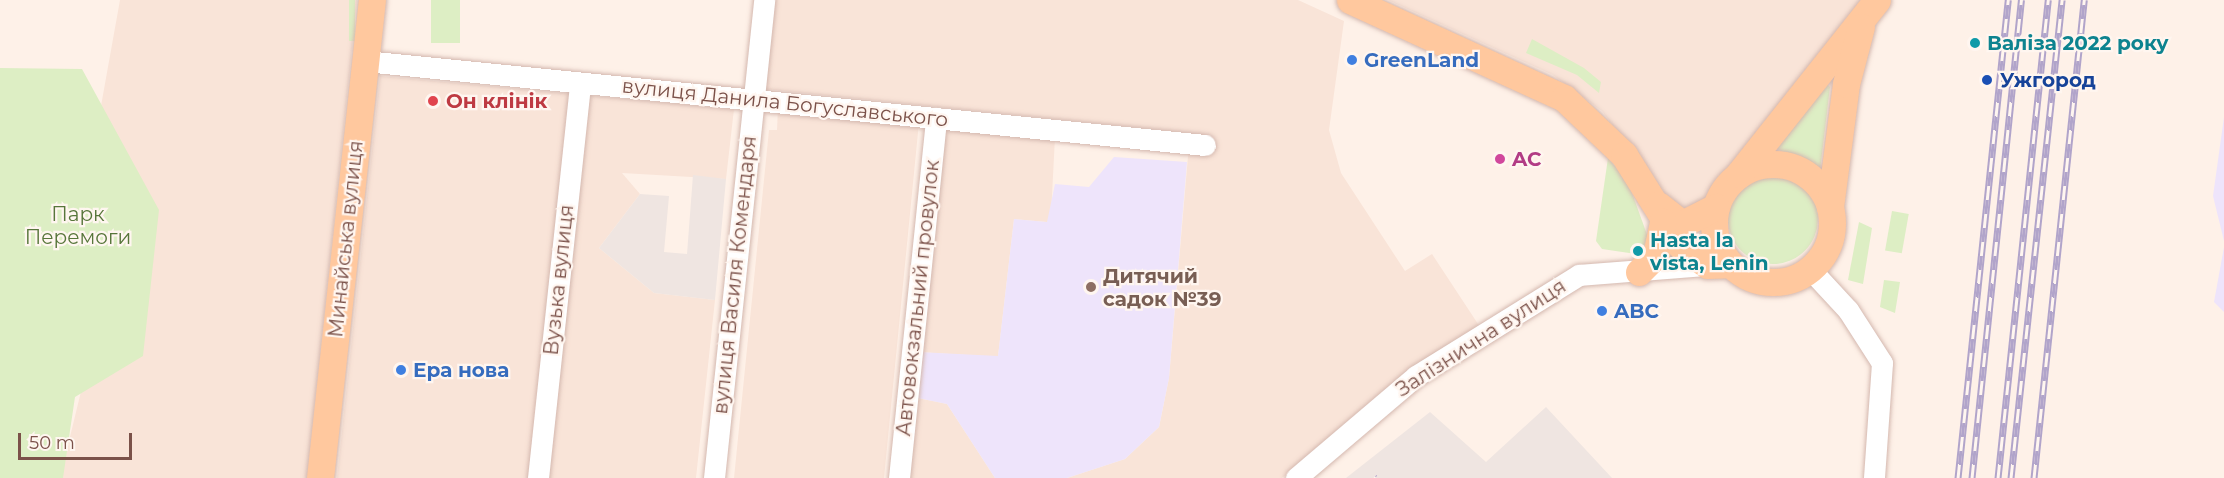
<!DOCTYPE html>
<html>
<head>
<meta charset="utf-8">
<style>
  body { margin:0 }
  #map { position:relative; width:2224px; height:478px; overflow:hidden; background:#fef1e8; font-family:Montserrat,sans-serif }
  div>[style] { position:absolute }
  .residential>* { inset:0; background:#f9e4d8 }
  .industrial>* { inset:0; background:#efe5e1 }
  .education>* { inset:0; background:#eee4fb }
  .green>* { inset:0; background:#ddeec4; transform-origin:0 0 }
  .round { border-radius:50% }
  .roads { filter:drop-shadow(0 0 2px #d4b8af) drop-shadow(0 0 2px #d4b8af) }
  .minor>* { height:21px; margin:-10.5px; padding:0 10.5px; transform-origin:10.5px; border-radius:10.5px; background:#fff }
  .major>* { height:27px; margin:-13.5px; padding:0 13.5px; transform-origin:13.5px; border-radius:13.5px; background:#ffc89e }
  .major>.ring { margin:-13.5px; padding:0; box-sizing:content-box; background:none; border:27px solid #ffc89e; border-radius:50% }
  .rail>* { height:7px; margin-top:-3.5px; transform-origin:0; background:repeating-linear-gradient(90deg,#fff6f0 0 14px,#b1a4ca 0 28px); box-sizing:border-box; border-block:2px solid #b1a4ca }
  .dots>* { width:16px; height:16px; translate:-50% -50%; box-sizing:border-box; border:3px solid #fff6f0; border-radius:50% }
  span { translate:-50% -50%; white-space:nowrap; text-align:center; line-height:1.15; -webkit-text-stroke:4.5px #fff6f0; paint-order:stroke }
  .culture-label { font-size:20px; color:#0d838f; font-weight:700 }
  .left { translate:0 -50%; text-align:left }
  .shop-label { font-size:20px; color:#366cbe; font-weight:700 }
  .transit-label { font-size:20px; color:#164399; font-weight:700 }
  .health-label { font-size:20px; color:#be3a42; font-weight:700 }
  .street-label { font-size:20px; color:#7b5149 }
  .hotel-label { font-size:20px; color:#b23c85; font-weight:700 }
  .park-label { font-size:20px; color:#57763a }
  .education-label { font-size:20px; color:#785e54; font-weight:700 }
  .scale { position:absolute; left:18px; top:433px; width:114px; height:27px; box-sizing:border-box; border:3px solid #7b5149; border-top:0; padding-left:8px; font-size:18px; line-height:21px; white-space:nowrap; color:#7b5149; -webkit-text-stroke:4px #fff6f0; paint-order:stroke }
</style>
</head>
<body>
<div id="map">
  <div class="residential">
    <i style="clip-path:polygon(120px 0,357px 0,307px 478px,60px 478px,128px 198px,99px 117px)"></i>
    <i style="clip-path:polygon(775px 0,1298px 0,1344px 21px,1329px 130px,1341px 173px,1405px 271px,1432px 254px,1480px 327px,1419px 367px,1282px 478px,1067px 478px,1125px 459px,1159px 427px,1169px 378px,1190px 133px,765px 89px)"></i>
    <i style="clip-path:polygon(1388px 0,1867px 0,1709px 204px,1680px 216px,1602px 111px,1553px 75px)"></i>
    <i style="clip-path:polygon(380px 76px,734px 109px,726px 179px,622px 173px,640px 194px,599px 248px,654px 293px,715px 300px,696px 478px,337px 478px)"></i>
    <i style="clip-path:polygon(778px 107px,919px 122px,884px 478px,734px 478px,769px 130px,777px 130px)"></i>
    <i style="clip-path:polygon(945px 127px,1055px 137px,1051px 215px,1047px 222px,1014px 219px,998px 357px,918px 352px)"></i>
    <i style="clip-path:polygon(913px 397px,947px 404px,995px 478px,906px 478px)"></i>
  </div>
  <div class="industrial">
    <i style="clip-path:polygon(693px 175px,726px 179px,715px 300px,654px 293px,599px 248px,640px 194px,669px 196px,664px 252px,687px 254px)"></i>
    <i style="clip-path:polygon(1546px 407px,1612px 478px,1346px 478px,1430px 412px,1486px 462px)"></i>
  </div>
  <div class="education">
    <i style="clip-path:polygon(2224px 117px,2224px 241px,2213px 196px)"></i>
    <i style="clip-path:polygon(1114px 157px,1187px 162px,1169px 378px,1159px 427px,1125px 459px,1067px 478px,995px 478px,947px 404px,913px 397px,918px 352px,998px 356px,1014px 219px,1047px 222px,1055px 184px,1089px 187px)"></i>
    <i style="clip-path:polygon(2224px 247px,2224px 312px,2214px 302px)"></i>
  </div>
  <div class="green">
    <i style="left:349px;top:0;width:6px;height:41px"></i>
    <i style="left:431px;top:0;width:29px;height:43px"></i>
    <i style="clip-path:polygon(1532px 39px,1584px 68px,1601px 82px,1599px 93px,1577px 75px,1526px 53px)"></i>
    <i style="clip-path:polygon(0 68px,82px 69px,159px 210px,143px 356px,75px 397px,63px 478px,0 478px)"></i>
    <i style="clip-path:polygon(1827px 84px,1830px 87px,1820px 171px,1775px 148px)"></i>
    <i style="clip-path:polygon(1608px 158px,1628px 182px,1649px 240px,1636px 254px,1602px 249px,1596px 241px)"></i>
    <i class="round" style="left:1728px;top:174px;width:90px;height:90px"></i>
    <i style="left:1892px;top:211px;width:17px;height:40px;rotate:10deg"></i>
    <i style="clip-path:polygon(1859px 222px,1872px 228px,1863px 284px,1848px 280px)"></i>
    <i style="clip-path:polygon(1884px 280px,1900px 282px,1895px 313px,1880px 307px)"></i>
  </div>
  <div class="roads">
    <div class="minor">
      <i style="left:365px;top:61px;width:844px;rotate:5.71deg"></i>
      <i style="left:1810px;top:269px;width:56px;rotate:47.2deg"></i>
      <i style="left:1848px;top:310px;width:63px;rotate:57.3deg"></i>
      <i style="left:1882px;top:363px;width:115px;rotate:94deg"></i>
      <i style="left:538px;top:478px;width:397px;rotate:-83.9deg"></i>
      <i style="left:714px;top:478px;width:481px;rotate:-84deg"></i>
      <i style="left:899px;top:478px;width:362px;rotate:-84.1deg"></i>
      <i style="left:1296px;top:478px;width:157px;rotate:-40.4deg"></i>
      <i style="left:1416px;top:376px;width:192px;rotate:-31.8deg"></i>
      <i style="left:1579px;top:275px;width:128px;rotate:-4.5deg"></i>
    </div>
    <div class="major">
      <i style="left:1350px;top:0;width:235px;rotate:24.6deg"></i>
      <i style="left:1564px;top:98px;width:83px;rotate:43.5deg"></i>
      <i style="left:1624px;top:155px;width:107px;rotate:57.9deg"></i>
      <i style="left:1681px;top:246px;width:32px;rotate:36deg"></i>
      <i style="left:1707px;top:265px;width:23px;rotate:-2deg"></i>
      <i class="ring" style="left:1714px;top:164px;width:91px;height:91px"></i>
      <i style="left:1739px;top:174px;width:222px;rotate:-51.6deg"></i>
      <i style="left:1658px;top:205px;width:31px;rotate:38deg"></i>
      <i style="left:1682px;top:224px;width:38px;rotate:-27deg"></i>
      <i style="left:1830px;top:207px;width:124px;rotate:-82.6deg"></i>
      <i style="left:1846px;top:84px;width:59px;rotate:-75.3deg"></i>
      <i style="left:1639px;top:272px;width:24px;rotate:-45deg"></i>
      <i style="left:1656px;top:255px;width:34px;rotate:-78deg"></i>
      <i style="left:320px;top:478px;width:481px;rotate:-83.8deg"></i>
    </div>
  </div>
  <div class="rail">
    <i style="left:1374px;top:477px;width:1px;rotate:45deg"></i>
    <i style="left:1958px;top:478px;width:481px;rotate:-84deg"></i>
    <i style="left:1972px;top:478px;width:481px;rotate:-84.1deg"></i>
    <i style="left:1998px;top:478px;width:481px;rotate:-84deg"></i>
    <i style="left:2011px;top:478px;width:481px;rotate:-83.9deg"></i>
    <i style="left:2034px;top:478px;width:481px;rotate:-84deg"></i>
  </div>
  <div class="dots">
    <i style="left:1975px;top:43px;background:#0f9aa8"></i>
    <i style="left:1352px;top:60px;background:#3f7fe0"></i>
    <i style="left:1987px;top:80px;background:#1a4fb4"></i>
    <i style="left:433px;top:101px;background:#e0444e"></i>
    <i style="left:1500px;top:159px;background:#d1479c"></i>
    <i style="left:1638px;top:251px;background:#0f9aa8"></i>
    <i style="left:1091px;top:287px;background:#8d6e63"></i>
    <i style="left:1602px;top:311px;background:#3f7fe0"></i>
    <i style="left:401px;top:370px;background:#3f7fe0"></i>
  </div>
  <div class="culture-label">
    <span class="left" style="left:1987px;top:43px">Валіза 2022 року</span>
    <span class="left" style="left:1650px;top:252px">Hasta la<br>vista, Lenin</span>
  </div>
  <div class="shop-label">
    <span class="left" style="left:1364px;top:60px">GreenLand</span>
    <span class="left" style="left:1614px;top:311px">ABC</span>
    <span class="left" style="left:413px;top:370px">Ера нова</span>
  </div>
  <div class="transit-label">
    <span class="left" style="left:2000px;top:80px">Ужгород</span>
  </div>
  <div class="health-label">
    <span class="left" style="left:446px;top:101px">Он клінік</span>
  </div>
  <div class="street-label">
    <span style="left:785px;top:103px;rotate:6deg">вулиця Данила Богуславського</span>
    <span style="left:346px;top:239px;rotate:-84deg">Минайська вулиця</span>
    <span style="left:735px;top:275px;rotate:-84deg">вулиця Василя Комендаря</span>
    <span style="left:559px;top:280px;rotate:-84deg">Вузька вулиця</span>
    <span style="left:918px;top:298px;rotate:-84deg">Автовокзальний провулок</span>
    <span style="left:1481px;top:338px;rotate:-33deg">Залізнична вулиця</span>
  </div>
  <div class="hotel-label">
    <span class="left" style="left:1512px;top:159px">AC</span>
  </div>
  <div class="park-label">
    <span style="left:78px;top:226px">Парк<br>Перемоги</span>
  </div>
  <div class="education-label">
    <span class="left" style="left:1103px;top:288px">Дитячий<br>садок №39</span>
  </div>
  <div class="scale">50 m</div>
</div>
</body>
</html>
